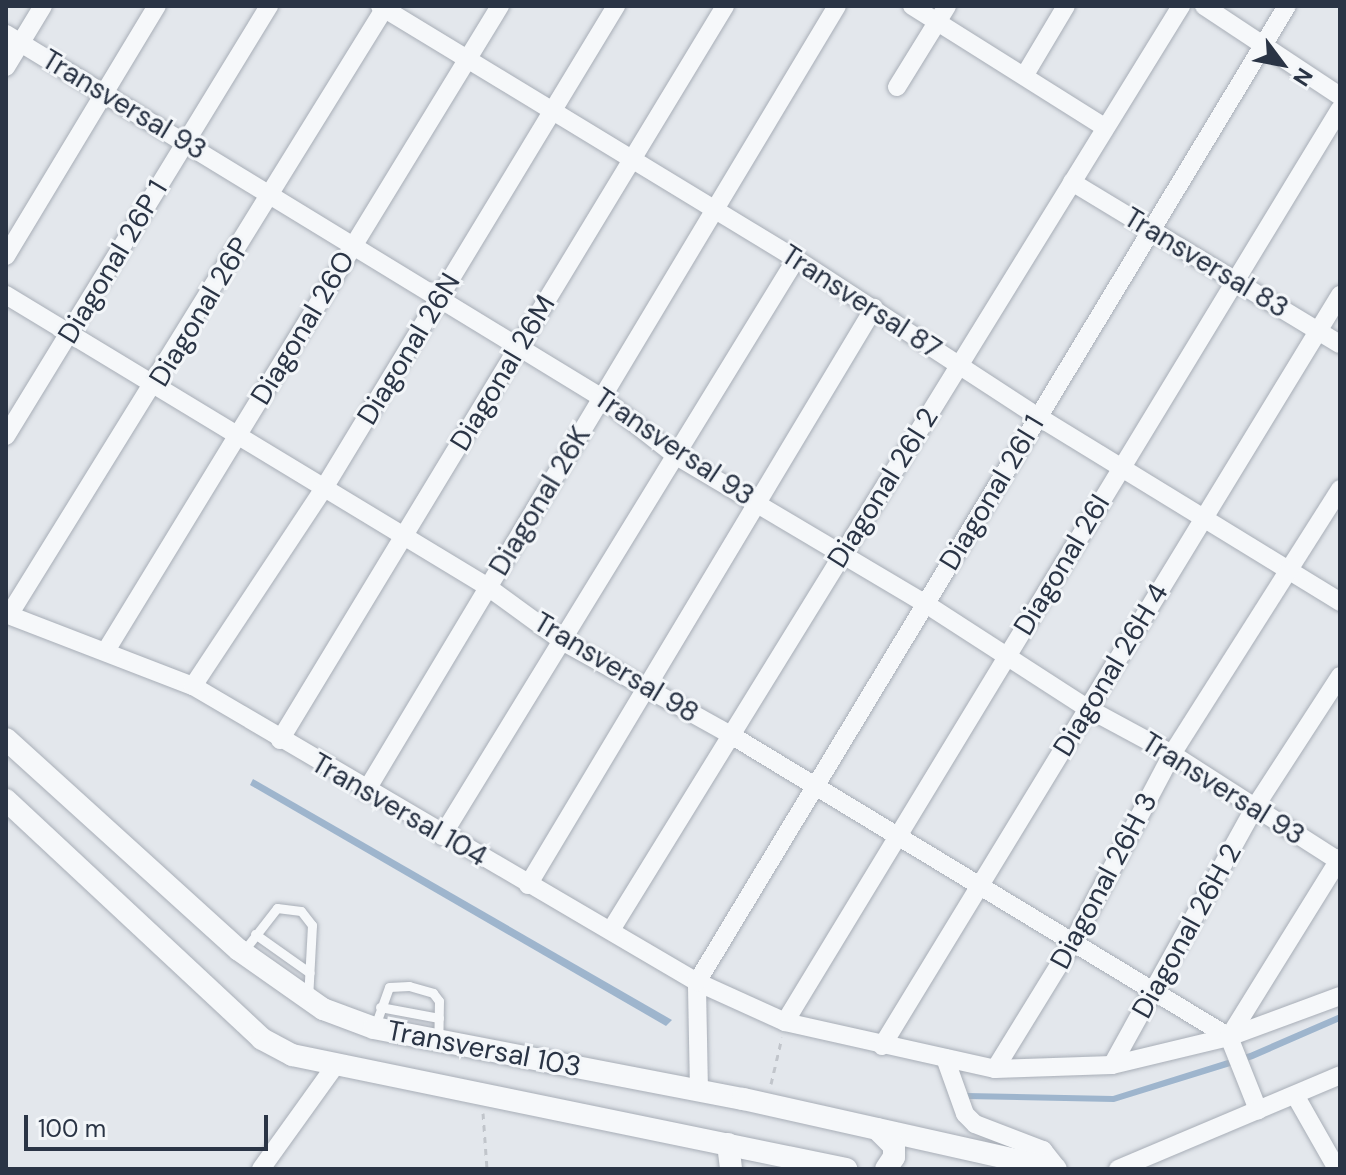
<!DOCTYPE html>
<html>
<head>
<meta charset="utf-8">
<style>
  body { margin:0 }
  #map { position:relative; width:1346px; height:1175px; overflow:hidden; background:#e3e7ec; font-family:"DM Sans",sans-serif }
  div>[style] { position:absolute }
  .water>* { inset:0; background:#9eb5cd }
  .path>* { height:3px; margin-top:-1.5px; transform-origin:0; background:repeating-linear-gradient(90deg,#c1c5cb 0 6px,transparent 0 12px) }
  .roads { filter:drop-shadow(0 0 2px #a8aeb7) drop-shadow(0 0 2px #a8aeb7) }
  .service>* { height:9px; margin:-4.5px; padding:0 4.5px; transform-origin:4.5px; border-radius:4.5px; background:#f6f8fa }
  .minor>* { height:18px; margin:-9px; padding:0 9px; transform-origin:9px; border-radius:9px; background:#f6f8fa }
  .tertiary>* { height:22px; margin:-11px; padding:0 11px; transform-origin:11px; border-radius:11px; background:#f6f8fa }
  span { translate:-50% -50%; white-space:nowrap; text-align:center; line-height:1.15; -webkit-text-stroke:6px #f3f6f9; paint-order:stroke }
  .street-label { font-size:28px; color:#2a3445 }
  .frame { position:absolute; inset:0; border:8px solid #2a3445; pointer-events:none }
  .north { position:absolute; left:1242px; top:24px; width:80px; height:80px; -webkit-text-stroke:6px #f3f6f9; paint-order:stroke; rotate:122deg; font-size:22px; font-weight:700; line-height:32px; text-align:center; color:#2a3445 }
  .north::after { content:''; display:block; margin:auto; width:28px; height:36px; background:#2a3445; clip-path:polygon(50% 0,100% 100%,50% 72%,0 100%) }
  .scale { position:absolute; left:24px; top:1115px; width:244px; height:36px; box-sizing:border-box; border:4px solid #2a3445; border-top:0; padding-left:10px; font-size:24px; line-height:28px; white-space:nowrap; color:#2a3445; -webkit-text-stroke:6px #f3f6f9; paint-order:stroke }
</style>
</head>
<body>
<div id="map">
  <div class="water">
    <i style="clip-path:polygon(253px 779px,672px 1020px,666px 1026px,250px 785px)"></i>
    <i style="clip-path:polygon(1340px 1014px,1340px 1021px,1253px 1059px,1114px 1102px,966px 1099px,966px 1093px,1113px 1096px,1250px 1053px)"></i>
  </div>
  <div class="path">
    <i style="left:771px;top:1084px;width:48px;rotate:-76.8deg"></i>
    <i style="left:483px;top:1113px;width:56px;rotate:85.9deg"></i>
  </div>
  <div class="roads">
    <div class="service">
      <i style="left:255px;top:934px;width:67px;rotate:35.3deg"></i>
      <i style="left:242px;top:953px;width:57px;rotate:-52.1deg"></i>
      <i style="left:277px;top:908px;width:24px;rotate:7deg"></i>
      <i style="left:301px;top:911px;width:18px;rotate:52deg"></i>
      <i style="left:312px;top:925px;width:73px;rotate:93.1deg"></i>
      <i style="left:380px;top:1007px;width:60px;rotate:10.6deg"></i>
      <i style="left:375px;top:1026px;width:41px;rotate:-70.3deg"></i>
      <i style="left:389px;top:987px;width:20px;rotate:-3deg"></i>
      <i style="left:409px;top:986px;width:25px;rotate:16deg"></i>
      <i style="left:433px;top:993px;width:10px;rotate:53deg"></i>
      <i style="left:439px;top:1001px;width:39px;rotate:91deg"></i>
    </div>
    <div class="minor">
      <i style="left:380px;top:6px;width:487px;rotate:31.3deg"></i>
      <i style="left:796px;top:259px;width:288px;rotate:33.1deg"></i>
      <i style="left:1037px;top:416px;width:356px;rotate:31.5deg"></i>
      <i style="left:912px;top:6px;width:227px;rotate:32.2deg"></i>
      <i style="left:1204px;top:6px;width:163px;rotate:33.5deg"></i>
      <i style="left:6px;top:34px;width:698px;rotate:31.41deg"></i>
      <i style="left:602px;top:398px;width:93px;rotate:38deg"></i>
      <i style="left:675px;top:455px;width:292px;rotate:30.7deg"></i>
      <i style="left:926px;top:604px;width:192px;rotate:32.9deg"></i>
      <i style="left:1087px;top:708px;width:97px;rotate:28.4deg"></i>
      <i style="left:1172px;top:754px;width:200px;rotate:32.7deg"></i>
      <i style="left:6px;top:67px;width:71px;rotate:-58.8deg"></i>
      <i style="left:1026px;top:73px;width:78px;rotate:-59.2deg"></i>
      <i style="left:897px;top:87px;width:95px;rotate:-58.3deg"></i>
      <i style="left:1072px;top:182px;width:313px;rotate:31.2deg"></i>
      <i style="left:6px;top:256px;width:292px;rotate:-58.9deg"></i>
      <i style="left:6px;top:295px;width:564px;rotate:31.21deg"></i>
      <i style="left:488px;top:587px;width:92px;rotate:36.1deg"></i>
      <i style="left:562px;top:641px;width:193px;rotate:29.1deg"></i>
      <i style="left:731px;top:735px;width:582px;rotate:31.23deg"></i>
      <i style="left:6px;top:436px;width:504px;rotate:-58.55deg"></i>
      <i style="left:6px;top:614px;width:200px;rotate:21.1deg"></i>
      <i style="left:193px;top:686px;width:584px;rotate:30.43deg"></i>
      <i style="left:697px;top:982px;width:97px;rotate:24.4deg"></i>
      <i style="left:785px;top:1022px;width:215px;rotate:12.6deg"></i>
      <i style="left:995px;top:1069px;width:117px;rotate:-2deg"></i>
      <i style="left:1112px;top:1065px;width:120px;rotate:-13.5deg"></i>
      <i style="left:1229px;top:1037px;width:118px;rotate:-20.3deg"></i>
      <i style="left:9px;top:615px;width:716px;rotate:-58.24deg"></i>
      <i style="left:107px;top:649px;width:754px;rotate:-58.57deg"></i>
      <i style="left:193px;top:686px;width:237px;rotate:-56.5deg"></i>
      <i style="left:324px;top:488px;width:564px;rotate:-58.79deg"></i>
      <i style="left:280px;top:740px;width:858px;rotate:-58.77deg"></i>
      <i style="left:366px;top:791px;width:915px;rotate:-59.04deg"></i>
      <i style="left:442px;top:836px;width:677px;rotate:-58.47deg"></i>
      <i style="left:528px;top:885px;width:673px;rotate:-59.05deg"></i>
      <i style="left:611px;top:930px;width:1086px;rotate:-58.33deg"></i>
      <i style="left:785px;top:1022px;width:1068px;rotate:-58.71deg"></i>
      <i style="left:1229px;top:1037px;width:211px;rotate:-58.2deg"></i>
      <i style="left:1229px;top:1037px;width:79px;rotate:68.3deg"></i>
      <i style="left:882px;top:1046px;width:880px;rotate:-58.62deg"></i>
      <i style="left:945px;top:1058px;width:59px;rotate:70.3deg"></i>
      <i style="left:965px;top:1114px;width:14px;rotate:45deg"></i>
      <i style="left:975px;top:1124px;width:73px;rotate:20.9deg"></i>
      <i style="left:1043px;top:1150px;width:24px;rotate:52deg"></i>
      <i style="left:1112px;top:1065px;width:295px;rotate:-61deg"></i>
      <i style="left:1255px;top:807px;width:156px;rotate:-57deg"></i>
      <i style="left:995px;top:1069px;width:149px;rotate:-58.4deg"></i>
      <i style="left:1073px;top:942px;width:212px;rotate:-62.2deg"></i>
      <i style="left:1172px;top:754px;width:314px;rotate:-57.6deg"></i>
      <i style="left:699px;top:1091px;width:109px;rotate:-91.1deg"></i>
      <i style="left:697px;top:982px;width:1140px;rotate:-58.85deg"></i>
      <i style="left:1295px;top:1095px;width:85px;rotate:60.4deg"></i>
      <i style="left:261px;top:1169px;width:127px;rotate:-54.3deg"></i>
      <i style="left:1118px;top:1169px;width:241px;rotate:-22.9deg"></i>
    </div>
    <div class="tertiary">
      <i style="left:6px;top:739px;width:314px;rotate:42.2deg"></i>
      <i style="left:239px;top:950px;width:103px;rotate:35.1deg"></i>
      <i style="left:323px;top:1009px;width:54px;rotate:20.4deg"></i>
      <i style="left:374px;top:1028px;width:376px;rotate:10.9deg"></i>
      <i style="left:743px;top:1099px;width:320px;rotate:12.6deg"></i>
      <i style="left:6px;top:800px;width:350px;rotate:43deg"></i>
      <i style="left:262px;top:1039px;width:34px;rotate:28deg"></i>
      <i style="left:292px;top:1055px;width:566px;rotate:11.63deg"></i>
      <i style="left:877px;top:1129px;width:24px;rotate:45deg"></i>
      <i style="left:894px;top:1146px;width:11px;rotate:90deg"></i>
      <i style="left:894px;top:1157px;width:14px;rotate:124deg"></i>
      <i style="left:728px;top:1144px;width:25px;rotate:83deg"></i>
    </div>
  </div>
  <div class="street-label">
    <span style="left:124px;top:105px;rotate:31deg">Transversal 93</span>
    <span style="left:113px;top:262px;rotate:-59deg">Diagonal 26P 1</span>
    <span style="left:1206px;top:263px;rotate:31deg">Transversal 83</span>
    <span style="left:861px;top:302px;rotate:33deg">Transversal 87</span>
    <span style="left:200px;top:312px;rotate:-59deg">Diagonal 26P</span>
    <span style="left:303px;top:328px;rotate:-59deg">Diagonal 26O</span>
    <span style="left:409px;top:349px;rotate:-59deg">Diagonal 26N</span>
    <span style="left:503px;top:373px;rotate:-59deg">Diagonal 26M</span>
    <span style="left:674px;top:447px;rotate:34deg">Transversal 93</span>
    <span style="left:883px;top:488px;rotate:-58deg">Diagonal 26I 2</span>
    <span style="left:992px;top:493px;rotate:-59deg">Diagonal 26I 1</span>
    <span style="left:540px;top:501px;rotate:-59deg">Diagonal 26K</span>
    <span style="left:1062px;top:565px;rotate:-59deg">Diagonal 26I</span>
    <span style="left:616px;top:668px;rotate:31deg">Transversal 98</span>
    <span style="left:1111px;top:670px;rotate:-59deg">Diagonal 26H 4</span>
    <span style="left:1223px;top:789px;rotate:32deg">Transversal 93</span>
    <span style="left:399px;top:810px;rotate:30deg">Transversal 104</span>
    <span style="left:1104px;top:881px;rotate:-62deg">Diagonal 26H 3</span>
    <span style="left:1187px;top:931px;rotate:-61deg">Diagonal 26H 2</span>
    <span style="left:484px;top:1049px;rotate:11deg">Transversal 103</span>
  </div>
  <div class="frame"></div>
  <div class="north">N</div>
  <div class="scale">100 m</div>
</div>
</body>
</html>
